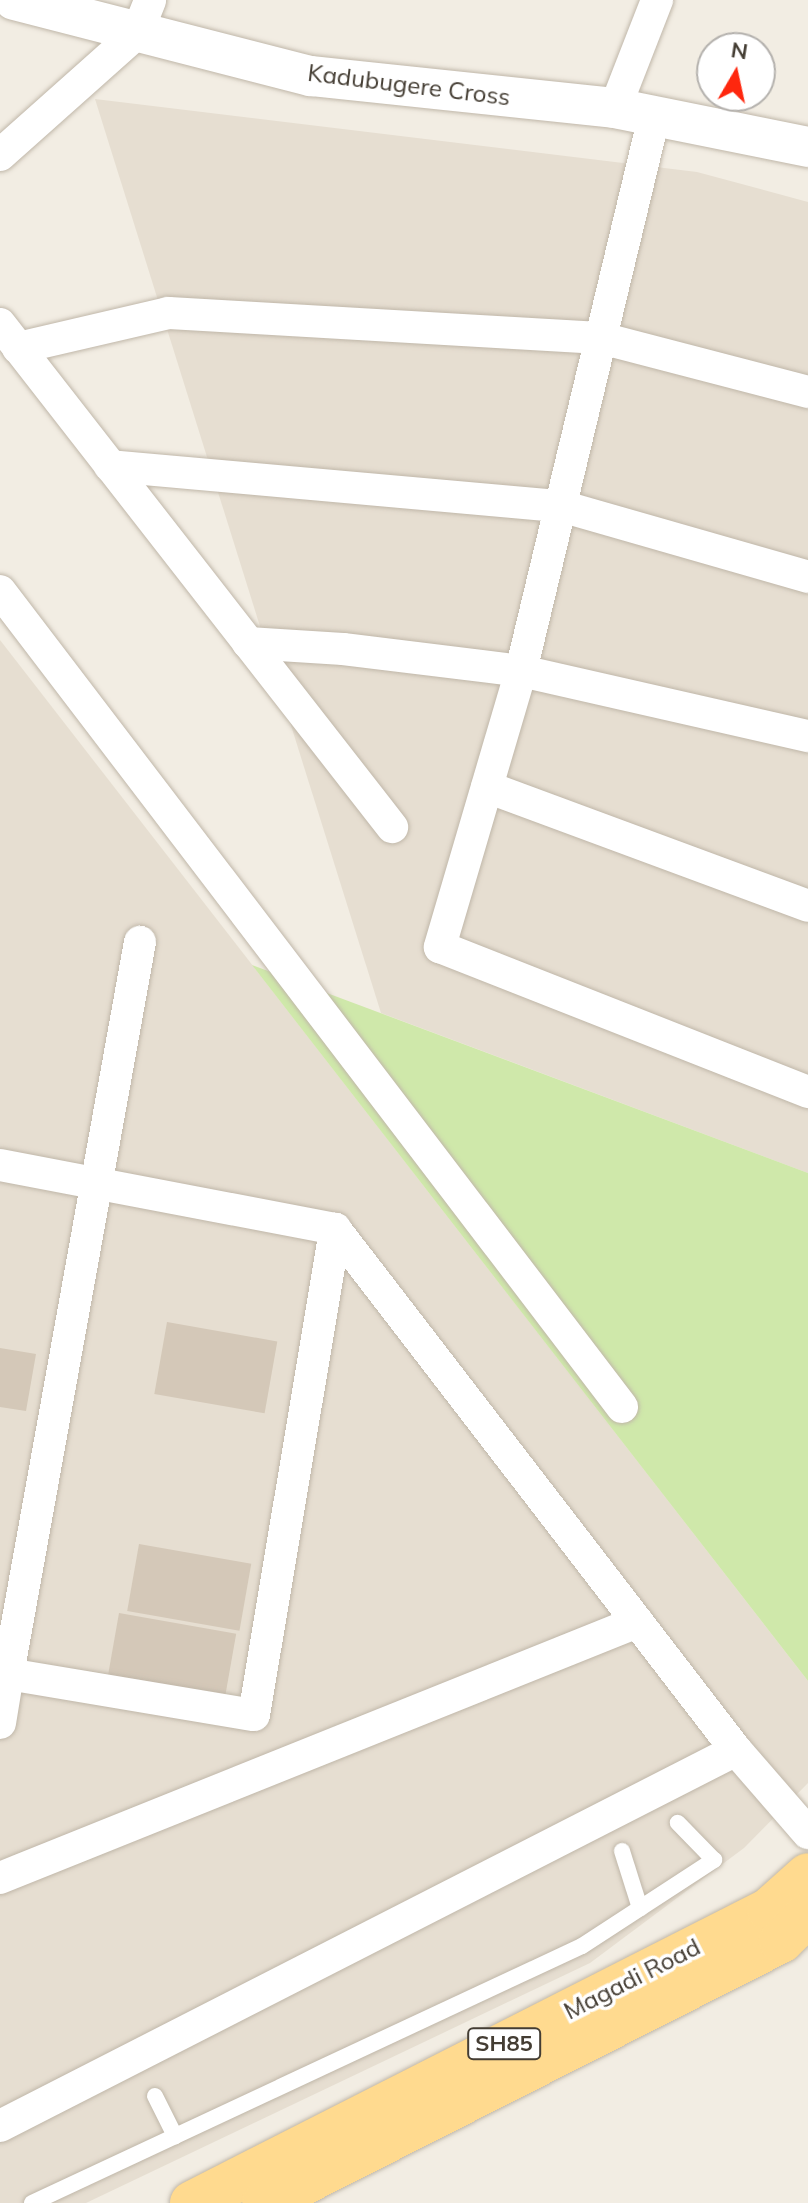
<!DOCTYPE html>
<html>
<head>
<meta charset="utf-8">
<style>
  body { margin:0 }
  #map { position:relative; width:808px; height:2203px; overflow:hidden; background:#f2ede3; font-family:Mulish,sans-serif }
  div>[style] { position:absolute }
  .residential>* { inset:0; background:#e6ded1 }
  .green>* { inset:0; background:#cfe8aa }
  .building>* { inset:0; background:#d4c8b8; transform-origin:0 0 }
  .roads { filter:drop-shadow(0 0 2px #c0b7a9) drop-shadow(0 0 2px #c0b7a9) }
  .service>* { height:16px; margin:-8px; padding:0 8px; transform-origin:8px; border-radius:8px; background:#fff }
  .minor>* { height:32px; margin:-16px; padding:0 16px; transform-origin:16px; border-radius:16px; background:#fff }
  .tertiary>* { height:40px; margin:-20px; padding:0 20px; transform-origin:20px; border-radius:20px; background:#fff }
  .primary>* { height:44px; margin:-22px; padding:0 22px; transform-origin:22px; border-radius:22px; background:#ffda8f }
  span { translate:-50% -50%; white-space:nowrap; text-align:center; line-height:1.15; -webkit-text-stroke:7px #fff; paint-order:stroke }
  .shield-label span { padding:2px 6px; background:#fff; border:2px solid; border-radius:6px; -webkit-text-stroke-width:0 }
  .shield-label { font-size:22px; color:#443d33; font-weight:700 }
  .street-label { font-size:24px; color:#443d33 }
  .north { position:absolute; left:696px; top:32px; width:80px; height:80px; box-sizing:border-box; background:#fff; border:2px solid #b4b1ad; border-radius:50%; rotate:9deg; font-size:22px; font-weight:700; line-height:32px; text-align:center; color:#443d33 }
  .north::after { content:''; display:block; margin:auto; width:28px; height:36px; background:#fe270e; clip-path:polygon(50% 0,100% 100%,50% 72%,0 100%) }
</style>
</head>
<body>
<div id="map">
  <div class="residential">
    <i style="clip-path:polygon(95px 99px,697px 172px,808px 202px,808px 1173px,381px 1013px)"></i>
    <i style="clip-path:polygon(0 640px,808px 1681px,808px 1783px,744px 1848px,590px 1963px,86px 2203px,0 2203px)"></i>
  </div>
  <div class="green">
    <i style="clip-path:polygon(252px 965px,808px 1173px,808px 1681px)"></i>
  </div>
  <div class="building">
    <i style="left:167px;top:1322px;width:112px;height:73px;rotate:10deg"></i>
    <i style="clip-path:polygon(0 1348px,36px 1354px,26px 1411px,0 1407px)"></i>
    <i style="left:139px;top:1544px;width:114px;height:68px;rotate:10deg"></i>
    <i style="left:119px;top:1613px;width:119px;height:67px;rotate:10deg"></i>
  </div>
  <div class="roads">
    <div class="service">
      <i style="left:622px;top:1851px;width:60px;rotate:72.5deg"></i>
      <i style="left:155px;top:2096px;width:45px;rotate:63.4deg"></i>
      <i style="left:32px;top:2203px;width:607px;rotate:-25.05deg"></i>
      <i style="left:582px;top:1946px;width:158px;rotate:-33.1deg"></i>
      <i style="left:714px;top:1860px;width:52px;rotate:-134.2deg"></i>
    </div>
    <div class="minor">
      <i style="left:615px;top:108px;width:116px;rotate:-68.7deg"></i>
      <i style="left:654px;top:117px;width:570px;rotate:103.5deg"></i>
      <i style="left:521px;top:671px;width:294px;rotate:12.8deg"></i>
      <i style="left:0;top:155px;width:183px;rotate:-41.7deg"></i>
      <i style="left:137px;top:33px;width:35px;rotate:-68deg"></i>
      <i style="left:0;top:324px;width:638px;rotate:52.07deg"></i>
      <i style="left:18px;top:348px;width:154px;rotate:-13.1deg"></i>
      <i style="left:168px;top:313px;width:434px;rotate:3.3deg"></i>
      <i style="left:601px;top:338px;width:214px;rotate:14.6deg"></i>
      <i style="left:110px;top:466px;width:453px;rotate:5.1deg"></i>
      <i style="left:561px;top:506px;width:257px;rotate:16deg"></i>
      <i style="left:0;top:591px;width:1026px;rotate:52.68deg"></i>
      <i style="left:248px;top:643px;width:95px;rotate:3.6deg"></i>
      <i style="left:343px;top:649px;width:179px;rotate:7deg"></i>
      <i style="left:521px;top:671px;width:288px;rotate:106.4deg"></i>
      <i style="left:440px;top:947px;width:396px;rotate:21.5deg"></i>
      <i style="left:487px;top:787px;width:342px;rotate:20.3deg"></i>
      <i style="left:0;top:1165px;width:341px;rotate:10.8deg"></i>
      <i style="left:335px;top:1229px;width:657px;rotate:52.42deg"></i>
      <i style="left:736px;top:1750px;width:110px;rotate:49.1deg"></i>
      <i style="left:8px;top:1674px;width:744px;rotate:-79.78deg"></i>
      <i style="left:0;top:1723px;width:50px;rotate:-80.7deg"></i>
      <i style="left:8px;top:1674px;width:249px;rotate:9.5deg"></i>
      <i style="left:254px;top:1715px;width:493px;rotate:-80.5deg"></i>
      <i style="left:0;top:1878px;width:687px;rotate:-21.89deg"></i>
      <i style="left:0;top:2126px;width:826px;rotate:-27.06deg"></i>
    </div>
    <div class="tertiary">
      <i style="left:14px;top:0;width:307px;rotate:14.4deg"></i>
      <i style="left:311px;top:76px;width:306px;rotate:6deg"></i>
      <i style="left:615px;top:108px;width:197px;rotate:11.4deg"></i>
    </div>
    <div class="primary">
      <i style="left:192px;top:2203px;width:647px;rotate:-26.92deg"></i>
      <i style="left:769px;top:1910px;width:52px;rotate:-41.9deg"></i>
      <i style="left:264px;top:2203px;width:580px;rotate:-26.87deg"></i>
      <i style="left:781px;top:1941px;width:37px;rotate:-44deg"></i>
    </div>
  </div>
  <div class="shield-label">
    <span style="left:504px;top:2044px">SH85</span>
  </div>
  <div class="street-label">
    <span style="left:409px;top:85px;rotate:7deg">Kadubugere Cross</span>
    <span style="left:632px;top:1979px;rotate:-27deg">Magadi Road</span>
  </div>
  <div class="north">N</div>
</div>
</body>
</html>
